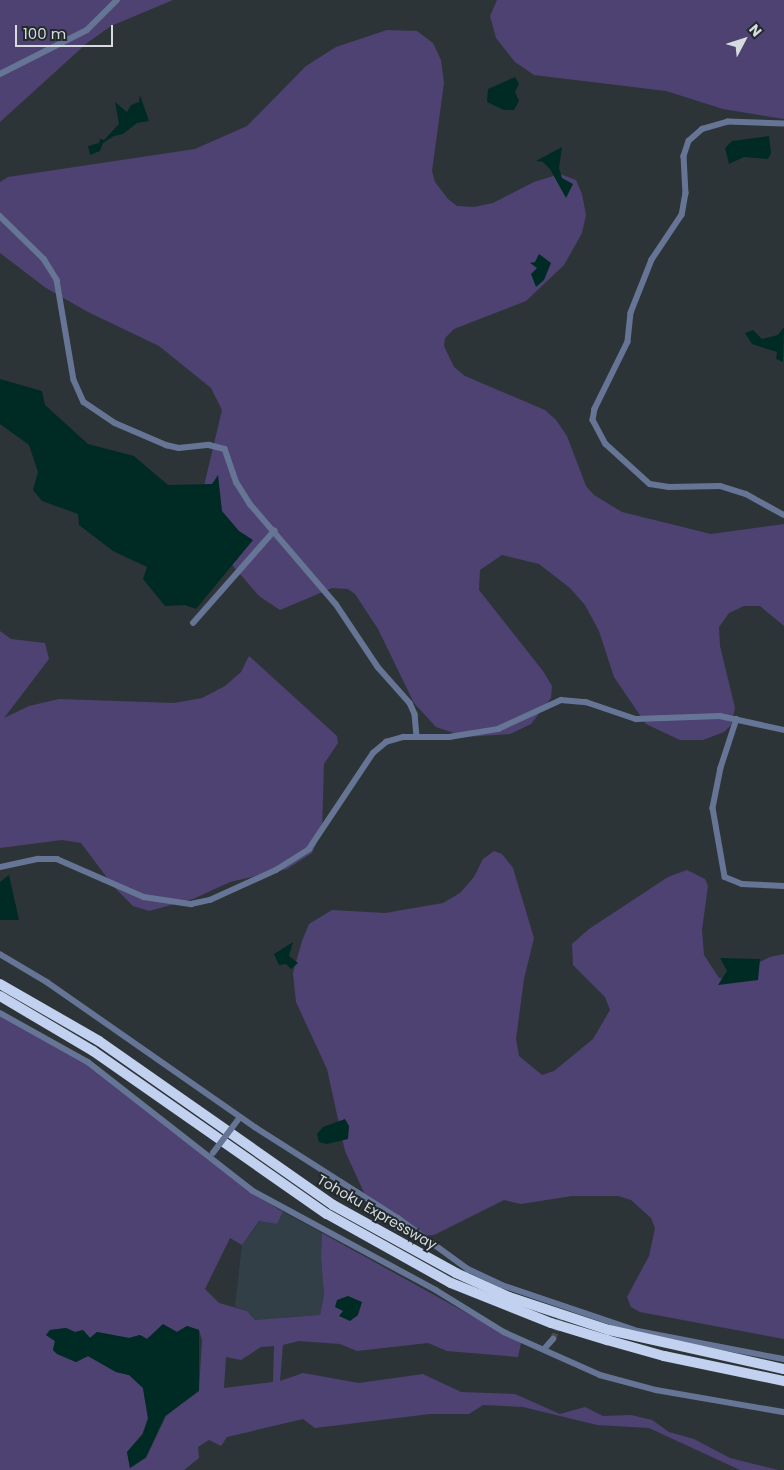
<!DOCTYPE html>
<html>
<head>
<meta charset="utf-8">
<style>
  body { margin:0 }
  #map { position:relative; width:784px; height:1470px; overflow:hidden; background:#2d3438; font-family:Poppins,sans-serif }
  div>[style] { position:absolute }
  .built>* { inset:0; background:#323f47 }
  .green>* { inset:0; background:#4d4272 }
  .water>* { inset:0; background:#002a24 }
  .minor-tunnel>* { height:5.5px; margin-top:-2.75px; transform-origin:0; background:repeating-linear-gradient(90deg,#464d51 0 5.5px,transparent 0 8.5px) }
  .minor>* { height:5.5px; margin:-2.75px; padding:0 2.75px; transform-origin:2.75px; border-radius:2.75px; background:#667595 }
  .motorway>* { height:10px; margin:-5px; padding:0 5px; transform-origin:5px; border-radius:5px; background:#c2d1f0 }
  .minor-bridge>* { height:5.5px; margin:-2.75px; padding:0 2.75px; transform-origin:2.75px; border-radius:2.75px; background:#667595 }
  span { translate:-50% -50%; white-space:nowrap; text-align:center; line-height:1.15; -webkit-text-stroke:4px #232a2e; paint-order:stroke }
  .street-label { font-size:14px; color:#d7dbde }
  .north { position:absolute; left:719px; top:15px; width:50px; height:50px; -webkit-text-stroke:4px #232a2e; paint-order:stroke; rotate:50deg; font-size:14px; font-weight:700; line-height:20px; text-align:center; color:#d7dbde }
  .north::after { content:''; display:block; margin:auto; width:18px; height:22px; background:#d7dbde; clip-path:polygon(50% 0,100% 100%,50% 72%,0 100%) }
  .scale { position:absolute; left:15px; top:25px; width:98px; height:22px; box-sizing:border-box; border:2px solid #d7dbde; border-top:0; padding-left:6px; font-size:15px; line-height:18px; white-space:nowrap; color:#d7dbde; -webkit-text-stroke:4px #232a2e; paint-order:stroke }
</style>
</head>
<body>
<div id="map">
  <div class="built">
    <i style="clip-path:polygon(283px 1212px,322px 1233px,321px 1258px,324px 1295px,320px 1315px,255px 1320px,247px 1311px,235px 1307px,242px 1245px,260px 1221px,277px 1224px)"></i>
  </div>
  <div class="green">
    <i style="clip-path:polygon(0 0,173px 0,111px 26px,87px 43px,0 122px)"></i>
    <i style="clip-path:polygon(497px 0,784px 0,784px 119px,723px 109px,666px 91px,534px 75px,515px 62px,496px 38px,490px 16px)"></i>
    <i style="clip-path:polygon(387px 30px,417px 31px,433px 43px,441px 60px,444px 83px,432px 171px,435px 182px,448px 199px,457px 206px,474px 207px,493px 203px,534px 182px,560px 174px,576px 180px,582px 194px,586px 215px,582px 233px,564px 265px,526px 301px,454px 329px,445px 338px,444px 346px,454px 367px,465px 376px,545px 410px,556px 420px,567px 436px,586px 486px,594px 495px,622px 512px,711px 534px,784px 524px,784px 626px,760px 606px,744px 606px,729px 613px,719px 627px,720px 646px,735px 708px,731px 725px,724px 732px,703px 740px,680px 740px,646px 724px,614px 677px,599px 631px,585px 605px,570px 588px,539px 564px,502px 555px,480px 570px,479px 590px,543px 671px,552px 686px,551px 698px,531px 724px,510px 734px,466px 737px,436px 727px,414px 703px,378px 629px,355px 594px,348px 589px,332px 588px,280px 610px,259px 596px,227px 559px,199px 507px,222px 410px,211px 388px,159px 346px,88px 312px,46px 288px,0 253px,0 182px,8px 177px,195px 149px,247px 126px,306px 66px,336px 47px)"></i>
    <i style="clip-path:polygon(0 631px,11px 639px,45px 643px,49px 659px,4px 718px,29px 706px,59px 699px,174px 703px,202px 698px,225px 686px,241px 672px,249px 656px,337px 736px,338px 743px,324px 764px,322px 831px,312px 853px,287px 869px,230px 882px,193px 899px,149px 911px,133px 906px,114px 887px,81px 843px,62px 840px,0 848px)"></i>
    <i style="clip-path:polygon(494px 851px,502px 854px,513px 868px,534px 938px,524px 979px,516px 1039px,519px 1056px,542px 1075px,554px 1071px,593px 1039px,610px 1010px,605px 997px,573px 965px,572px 944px,589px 929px,668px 877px,687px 870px,705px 879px,708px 886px,702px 930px,704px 955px,719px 978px,725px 979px,770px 957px,784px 954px,784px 1339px,640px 1312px,631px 1307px,627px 1297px,649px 1256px,655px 1228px,651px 1218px,631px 1200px,618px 1196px,572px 1196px,521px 1204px,504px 1200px,434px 1235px,421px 1236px,395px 1231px,366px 1197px,345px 1151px,327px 1069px,296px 1002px,293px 973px,302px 941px,309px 924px,332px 910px,385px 913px,443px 903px,460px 893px,474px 877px,483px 859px)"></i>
    <i style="clip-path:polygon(evenodd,0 1015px,87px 1063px,251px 1192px,283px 1212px,277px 1224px,259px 1221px,242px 1245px,230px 1238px,205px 1289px,219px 1303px,247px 1311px,255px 1320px,320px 1315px,324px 1295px,321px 1258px,322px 1233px,521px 1343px,518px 1357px,447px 1351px,428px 1343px,357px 1351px,340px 1344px,299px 1341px,283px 1345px,280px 1381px,303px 1373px,359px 1383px,423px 1374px,461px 1392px,515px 1394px,560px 1414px,585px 1407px,603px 1416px,631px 1415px,652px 1420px,669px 1432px,694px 1439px,730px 1458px,778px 1470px,740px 1470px,649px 1428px,597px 1425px,523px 1407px,483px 1405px,469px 1414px,430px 1414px,315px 1428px,303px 1419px,227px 1437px,221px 1446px,209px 1440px,198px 1447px,199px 1458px,184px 1470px,0 1470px,0 1015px,163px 1325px,177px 1332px,187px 1326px,199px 1330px,202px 1340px,199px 1390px,166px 1416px,146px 1458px,130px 1468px,127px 1452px,142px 1434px,148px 1419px,143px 1388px,129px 1375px,116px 1372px,88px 1356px,76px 1362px,57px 1354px,53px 1350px,55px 1341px,46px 1335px,50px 1330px,66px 1328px,75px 1332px,83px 1330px,90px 1338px,97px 1332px,129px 1338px,140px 1335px,147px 1339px,163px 1325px,0 1015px,274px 1346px,273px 1382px,224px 1388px,226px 1357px,241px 1360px,261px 1347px,274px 1346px)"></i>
  </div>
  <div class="water">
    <i style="clip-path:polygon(515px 77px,519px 84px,515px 92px,519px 101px,514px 110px,504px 110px,487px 102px,488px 89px)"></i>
    <i style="clip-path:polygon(140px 95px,149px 121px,137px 123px,123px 134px,114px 136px,103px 143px,100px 151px,90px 155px,88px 146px,99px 143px,100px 139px,104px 140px,119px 124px,115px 102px,127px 112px,131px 105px,139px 102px)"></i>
    <i style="clip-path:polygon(769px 136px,771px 153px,768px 159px,744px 157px,729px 164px,725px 148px,732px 141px)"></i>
    <i style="clip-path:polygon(562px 147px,559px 168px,562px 178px,573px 184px,566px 198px,550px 169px,543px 162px,536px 161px)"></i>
    <i style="clip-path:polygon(539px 254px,551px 263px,544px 280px,536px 287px,531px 274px,537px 268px,530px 263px,535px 262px)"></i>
    <i style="clip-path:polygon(784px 327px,783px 362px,776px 359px,777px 352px,752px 344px,745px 333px,753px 330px,762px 339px,778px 335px)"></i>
    <i style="clip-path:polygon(0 379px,42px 391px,45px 405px,88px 444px,134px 456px,168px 485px,212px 484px,218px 475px,222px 511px,239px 531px,253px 540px,196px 609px,185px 605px,165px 606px,143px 579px,147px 567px,113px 551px,79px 525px,78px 514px,42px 501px,33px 490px,38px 472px,29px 445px,0 424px)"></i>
    <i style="clip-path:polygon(9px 875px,19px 920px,0 920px,0 882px)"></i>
    <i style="clip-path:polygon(293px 942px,289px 956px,298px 963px,291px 969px,286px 964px,279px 965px,274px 954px)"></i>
    <i style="clip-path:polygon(720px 958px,760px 959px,758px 980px,718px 985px,727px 971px)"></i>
    <i style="clip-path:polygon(345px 1119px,349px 1126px,348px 1139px,327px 1144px,319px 1142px,317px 1134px,323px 1127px)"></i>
    <i style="clip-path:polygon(348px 1296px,362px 1302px,358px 1315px,350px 1321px,339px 1316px,343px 1311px,335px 1307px,337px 1300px)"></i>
    <i style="clip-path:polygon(163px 1324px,177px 1332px,187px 1326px,199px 1330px,199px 1391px,165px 1416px,146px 1457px,130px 1468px,127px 1452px,143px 1434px,148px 1418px,143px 1388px,129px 1375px,116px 1372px,88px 1356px,76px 1362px,57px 1354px,53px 1350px,55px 1341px,46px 1335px,50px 1330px,66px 1328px,75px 1332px,83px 1330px,90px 1338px,97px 1332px,129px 1338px,140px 1335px,147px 1339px)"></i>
  </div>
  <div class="minor-tunnel">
    <i style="left:553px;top:1339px;width:28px;rotate:-71deg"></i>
  </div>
  <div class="minor">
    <i style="left:0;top:74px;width:97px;rotate:-26.8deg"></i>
    <i style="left:87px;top:30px;width:42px;rotate:-45deg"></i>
    <i style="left:784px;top:124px;width:56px;rotate:-178deg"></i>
    <i style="left:728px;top:122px;width:26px;rotate:164deg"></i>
    <i style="left:703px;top:129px;width:18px;rotate:139deg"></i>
    <i style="left:689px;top:141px;width:16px;rotate:108deg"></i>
    <i style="left:684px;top:156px;width:37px;rotate:87deg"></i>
    <i style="left:686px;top:193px;width:22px;rotate:100deg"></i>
    <i style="left:682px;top:215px;width:54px;rotate:123.7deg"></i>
    <i style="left:652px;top:260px;width:57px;rotate:111.6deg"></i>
    <i style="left:631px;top:313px;width:29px;rotate:96deg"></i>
    <i style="left:628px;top:342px;width:75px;rotate:116.2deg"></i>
    <i style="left:595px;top:409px;width:11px;rotate:100deg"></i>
    <i style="left:593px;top:420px;width:27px;rotate:62deg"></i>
    <i style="left:606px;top:444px;width:59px;rotate:42.3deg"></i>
    <i style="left:650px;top:484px;width:19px;rotate:9deg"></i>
    <i style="left:669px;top:487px;width:51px;rotate:-1.1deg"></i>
    <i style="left:720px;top:486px;width:27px;rotate:17deg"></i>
    <i style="left:746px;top:494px;width:43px;rotate:28.9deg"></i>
    <i style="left:0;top:216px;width:62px;rotate:44.3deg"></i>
    <i style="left:44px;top:259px;width:25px;rotate:58deg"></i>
    <i style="left:57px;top:280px;width:101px;rotate:80.4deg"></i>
    <i style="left:74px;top:380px;width:24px;rotate:66deg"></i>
    <i style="left:84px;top:402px;width:37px;rotate:34deg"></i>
    <i style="left:115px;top:423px;width:56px;rotate:23.3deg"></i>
    <i style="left:166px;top:445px;width:13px;rotate:13deg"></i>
    <i style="left:179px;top:448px;width:30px;rotate:-6deg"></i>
    <i style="left:209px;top:445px;width:16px;rotate:14deg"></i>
    <i style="left:225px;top:449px;width:36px;rotate:71deg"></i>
    <i style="left:237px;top:483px;width:26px;rotate:58deg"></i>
    <i style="left:251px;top:505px;width:130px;rotate:49.4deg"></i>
    <i style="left:336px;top:604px;width:76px;rotate:56.3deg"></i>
    <i style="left:378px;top:667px;width:48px;rotate:48.4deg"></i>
    <i style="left:410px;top:703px;width:12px;rotate:66deg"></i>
    <i style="left:415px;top:714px;width:23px;rotate:85deg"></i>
    <i style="left:193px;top:623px;width:123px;rotate:-48.6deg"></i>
    <i style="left:737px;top:719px;width:52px;rotate:108.1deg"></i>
    <i style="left:721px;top:768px;width:41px;rotate:101.3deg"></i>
    <i style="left:713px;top:808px;width:70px;rotate:80.1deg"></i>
    <i style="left:725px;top:877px;width:18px;rotate:22deg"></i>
    <i style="left:742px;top:884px;width:42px;rotate:2.7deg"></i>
    <i style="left:0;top:867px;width:39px;rotate:-12deg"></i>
    <i style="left:38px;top:859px;width:19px"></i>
    <i style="left:57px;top:859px;width:95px;rotate:23.6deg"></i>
    <i style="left:144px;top:897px;width:48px;rotate:8.5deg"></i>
    <i style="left:191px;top:904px;width:19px;rotate:-12deg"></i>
    <i style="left:210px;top:900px;width:72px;rotate:-24.4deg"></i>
    <i style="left:276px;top:870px;width:39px;rotate:-32deg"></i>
    <i style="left:309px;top:849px;width:115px;rotate:-56.3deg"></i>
    <i style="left:373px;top:753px;width:17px;rotate:-40deg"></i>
    <i style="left:386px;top:742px;width:18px;rotate:-16deg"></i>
    <i style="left:403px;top:737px;width:46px"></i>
    <i style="left:449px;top:737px;width:50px;rotate:-9.3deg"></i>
    <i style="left:498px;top:729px;width:69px;rotate:-24.7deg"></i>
    <i style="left:561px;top:700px;width:25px;rotate:5deg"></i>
    <i style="left:586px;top:702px;width:53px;rotate:18.8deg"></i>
    <i style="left:636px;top:719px;width:84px;rotate:-2deg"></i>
    <i style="left:720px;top:716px;width:66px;rotate:12.3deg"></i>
    <i style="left:0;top:954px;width:55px;rotate:30.8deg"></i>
    <i style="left:47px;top:982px;width:254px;rotate:34.9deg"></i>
    <i style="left:255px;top:1127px;width:169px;rotate:32.5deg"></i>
    <i style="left:398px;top:1218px;width:87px;rotate:36.1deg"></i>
    <i style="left:468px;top:1269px;width:38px;rotate:25deg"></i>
    <i style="left:502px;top:1285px;width:144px;rotate:18.7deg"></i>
    <i style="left:638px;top:1331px;width:149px;rotate:10.9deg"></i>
    <i style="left:0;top:1013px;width:101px;rotate:29.1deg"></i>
    <i style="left:88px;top:1062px;width:209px;rotate:38deg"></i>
    <i style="left:253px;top:1191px;width:208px;rotate:28.4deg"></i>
    <i style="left:436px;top:1290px;width:80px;rotate:31.7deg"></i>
    <i style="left:504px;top:1332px;width:105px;rotate:24.1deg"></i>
    <i style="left:600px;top:1375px;width:58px;rotate:15deg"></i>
    <i style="left:656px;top:1390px;width:130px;rotate:9.8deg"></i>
    <i style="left:545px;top:1348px;width:12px;rotate:-48deg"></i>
  </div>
  <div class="motorway">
    <i style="left:0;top:984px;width:114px;rotate:29.9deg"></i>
    <i style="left:99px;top:1041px;width:286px;rotate:35deg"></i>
    <i style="left:333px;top:1205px;width:141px;rotate:28.9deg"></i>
    <i style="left:456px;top:1273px;width:58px;rotate:24.4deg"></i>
    <i style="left:509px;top:1297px;width:105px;rotate:18.3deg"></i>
    <i style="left:609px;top:1330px;width:179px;rotate:12.6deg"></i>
    <i style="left:0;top:996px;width:108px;rotate:30.6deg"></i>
    <i style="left:93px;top:1051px;width:285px;rotate:34.9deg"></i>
    <i style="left:327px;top:1214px;width:142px;rotate:29.1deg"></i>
    <i style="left:451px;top:1283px;width:108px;rotate:21.8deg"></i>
    <i style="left:551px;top:1323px;width:59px;rotate:16.9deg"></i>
    <i style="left:607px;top:1340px;width:59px;rotate:15.7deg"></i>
    <i style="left:664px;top:1356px;width:123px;rotate:11.8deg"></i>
  </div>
  <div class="minor-bridge">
    <i style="left:213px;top:1153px;width:41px;rotate:-52.9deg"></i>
  </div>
  <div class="street-label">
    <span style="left:377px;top:1212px;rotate:30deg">Tohoku Expressway</span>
  </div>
  <div class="north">N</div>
  <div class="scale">100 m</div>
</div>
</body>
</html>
